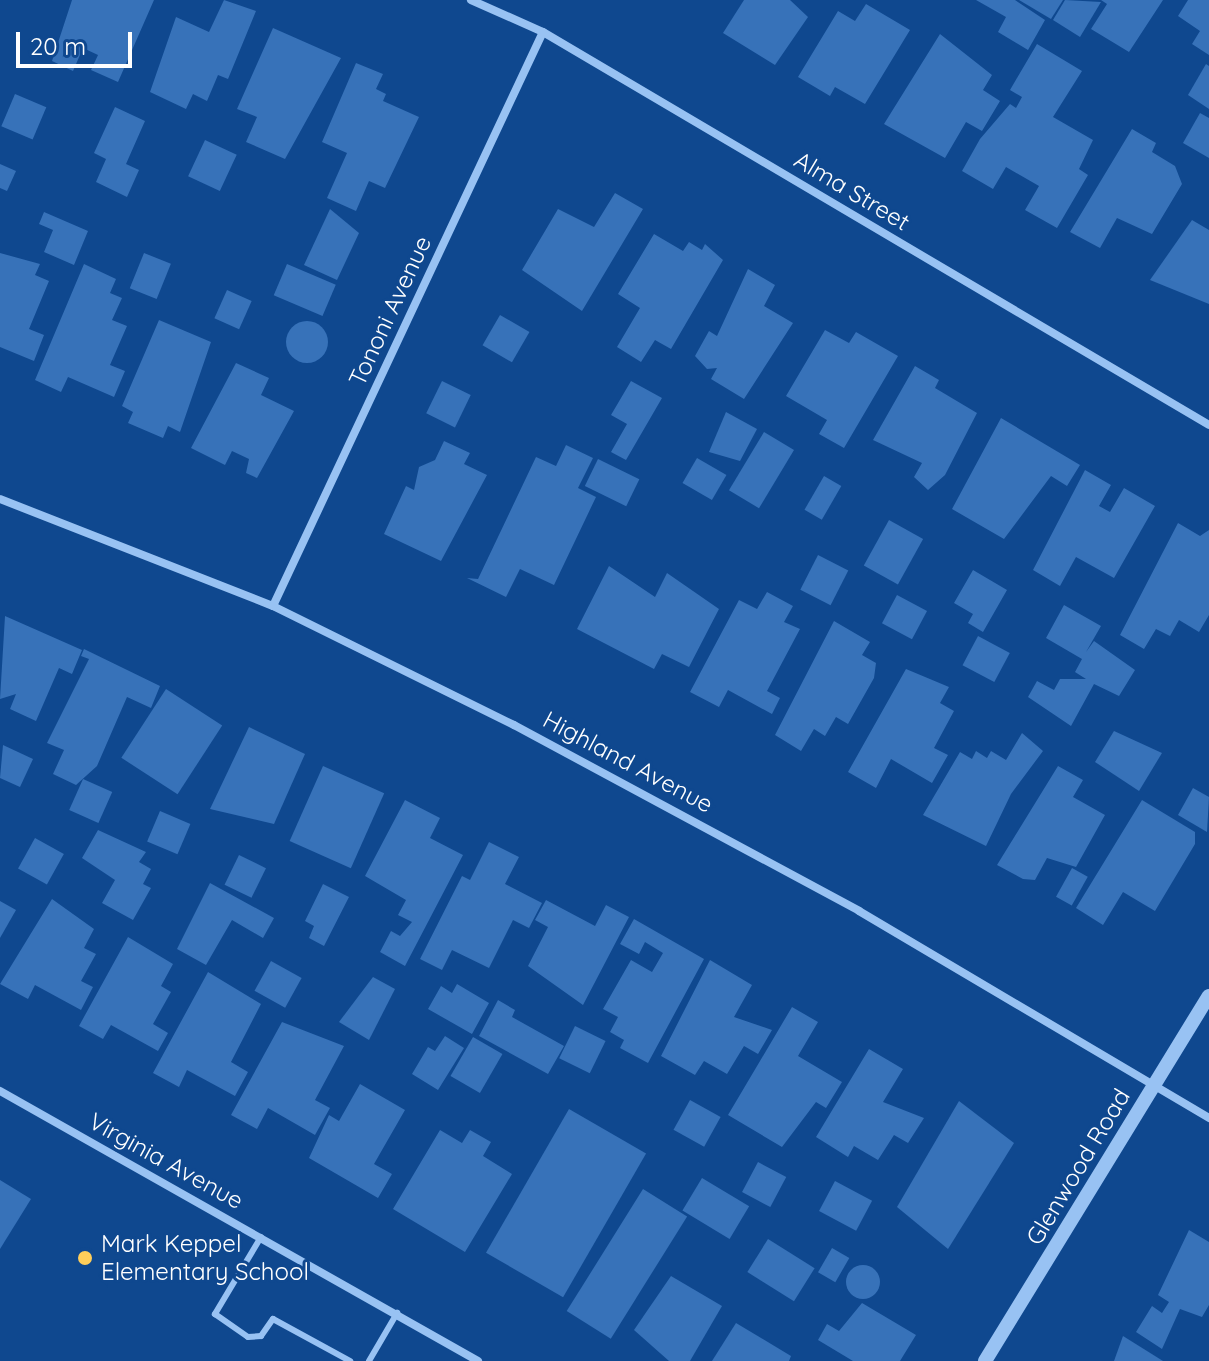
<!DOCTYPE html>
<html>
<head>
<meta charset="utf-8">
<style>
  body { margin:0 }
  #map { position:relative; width:1209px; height:1361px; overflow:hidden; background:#0f488f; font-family:Quicksand,sans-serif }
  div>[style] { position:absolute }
  .building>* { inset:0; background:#3772b9; transform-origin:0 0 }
  .round { border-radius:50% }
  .service>* { height:6px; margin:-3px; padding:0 3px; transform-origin:3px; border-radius:3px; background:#98c2f3 }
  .minor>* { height:8px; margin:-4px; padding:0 4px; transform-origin:4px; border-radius:4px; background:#98c2f3 }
  .tertiary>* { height:14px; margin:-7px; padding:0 7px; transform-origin:7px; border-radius:7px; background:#98c2f3 }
  .dots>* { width:22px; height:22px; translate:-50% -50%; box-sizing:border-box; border:4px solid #0f488f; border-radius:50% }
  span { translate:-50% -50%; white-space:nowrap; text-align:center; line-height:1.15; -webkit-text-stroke:6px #0f488f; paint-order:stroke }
  .street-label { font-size:24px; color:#fff }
  .poi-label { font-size:24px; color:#fff }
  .left { translate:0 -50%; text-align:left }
  .scale { position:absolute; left:16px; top:32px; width:116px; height:36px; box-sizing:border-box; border:4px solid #fff; border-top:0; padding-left:10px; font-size:24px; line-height:28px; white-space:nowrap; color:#fff; -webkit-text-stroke:6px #0f488f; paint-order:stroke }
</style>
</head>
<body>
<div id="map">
  <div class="building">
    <i style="clip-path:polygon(72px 0,154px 0,118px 82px,91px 70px,98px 55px,83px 48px,73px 71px,52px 61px)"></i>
    <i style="clip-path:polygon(224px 0,256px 11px,228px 79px,218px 75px,207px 101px,193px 94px,186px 109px,150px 92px,176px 17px,209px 32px)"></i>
    <i style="clip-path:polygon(744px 0,790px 0,808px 17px,775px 65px,723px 33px)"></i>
    <i style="clip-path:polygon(976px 0,1015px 0,1045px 20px,1028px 50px,998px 32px,1006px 17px)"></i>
    <i style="clip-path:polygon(1019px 0,1063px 0,1051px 19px)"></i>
    <i style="clip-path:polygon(1065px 0,1101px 2px,1080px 37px,1053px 20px)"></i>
    <i style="clip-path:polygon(1101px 0,1163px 0,1129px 52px,1091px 29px,1107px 4px)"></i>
    <i style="clip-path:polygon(1188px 0,1209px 0,1209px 55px,1192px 44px,1200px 31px,1178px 16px)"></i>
    <i style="clip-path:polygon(866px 4px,910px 30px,865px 104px,835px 87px,830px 96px,798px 77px,838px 11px,855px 21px)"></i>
    <i style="clip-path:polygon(273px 28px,341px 58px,285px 159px,246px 142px,257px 117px,237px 109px)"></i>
    <i style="clip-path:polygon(940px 34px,992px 75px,983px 90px,1000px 101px,982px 131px,966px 122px,945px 158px,884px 124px)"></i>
    <i style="clip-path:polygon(1037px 44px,1082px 71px,1053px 117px,1093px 140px,1079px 169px,1088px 175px,1057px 228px,1025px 210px,1039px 186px,1006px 167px,993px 189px,962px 171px,980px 139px,1010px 104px,1016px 108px,1022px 97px,1010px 90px)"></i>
    <i style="clip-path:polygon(356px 63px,383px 74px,376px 89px,386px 94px,383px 101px,419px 117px,385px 188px,369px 181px,356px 211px,327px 198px,347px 153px,322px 142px)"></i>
    <i style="clip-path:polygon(1206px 64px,1209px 66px,1209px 109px,1188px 95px)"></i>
    <i style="left:15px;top:94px;width:34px;height:35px;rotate:23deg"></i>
    <i style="clip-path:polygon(115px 107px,145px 121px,126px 164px,139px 170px,127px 197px,96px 182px,106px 159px,94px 153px)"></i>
    <i style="clip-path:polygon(1200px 113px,1209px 118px,1209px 158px,1183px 143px)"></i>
    <i style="clip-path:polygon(1132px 129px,1156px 143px,1152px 152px,1175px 166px,1182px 184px,1152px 234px,1117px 218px,1100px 248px,1070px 232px)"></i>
    <i style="left:205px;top:140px;width:35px;height:40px;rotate:25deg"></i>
    <i style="clip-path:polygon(0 164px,16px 171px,7px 191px,0 188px)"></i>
    <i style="clip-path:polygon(615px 193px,643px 209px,582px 311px,522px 270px,558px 209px,594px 227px)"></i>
    <i style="clip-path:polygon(330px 209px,359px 233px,337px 280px,304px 265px)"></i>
    <i style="clip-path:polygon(44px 212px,88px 231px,74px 265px,44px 252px,53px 230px,39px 224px)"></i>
    <i style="clip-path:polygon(1192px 220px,1209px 230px,1209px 304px,1150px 280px)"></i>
    <i style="clip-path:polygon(654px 234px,683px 251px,689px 242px,702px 250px,705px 244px,723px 260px,671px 349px,655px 340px,641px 362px,617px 347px,640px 308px,618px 294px)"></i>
    <i style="clip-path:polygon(0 253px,40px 264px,35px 275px,49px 281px,29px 329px,44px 335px,34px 361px,0 347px)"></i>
    <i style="left:144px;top:253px;width:29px;height:38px;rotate:22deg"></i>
    <i style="clip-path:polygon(84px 264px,116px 279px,110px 293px,122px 298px,112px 320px,127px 326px,110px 365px,125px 371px,114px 397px,68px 377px,61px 392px,35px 380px)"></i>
    <i style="left:287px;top:264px;width:53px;height:34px;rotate:23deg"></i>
    <i style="clip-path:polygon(748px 269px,775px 285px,764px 306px,793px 323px,744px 399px,711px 379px,717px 368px,707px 369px,695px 356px,709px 331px,717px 336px)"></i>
    <i style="left:227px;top:290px;width:27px;height:31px;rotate:24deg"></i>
    <i style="left:500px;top:315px;width:34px;height:35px;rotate:30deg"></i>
    <i style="clip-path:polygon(159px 320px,211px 342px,180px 432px,168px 426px,163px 438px,128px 423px,133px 412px,122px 406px)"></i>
    <i class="round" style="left:286px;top:321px;width:42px;height:42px"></i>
    <i style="clip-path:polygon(825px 330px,849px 343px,856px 332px,898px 356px,844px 448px,819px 434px,827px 420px,786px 396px)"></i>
    <i style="clip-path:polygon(236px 363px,269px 378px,261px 395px,294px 411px,257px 478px,246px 473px,249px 459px,232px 451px,225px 465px,191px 448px)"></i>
    <i style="clip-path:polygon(915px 366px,939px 380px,935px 388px,977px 413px,945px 475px,928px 490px,914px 477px,922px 463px,873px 440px)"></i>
    <i style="left:442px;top:381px;width:32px;height:36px;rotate:26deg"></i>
    <i style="clip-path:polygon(631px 381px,662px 398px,626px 460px,611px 452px,627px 424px,611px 415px)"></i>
    <i style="clip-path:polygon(726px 412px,757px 429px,740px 461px,709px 452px)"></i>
    <i style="clip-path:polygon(1001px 418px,1080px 465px,1067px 486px,1051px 476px,1004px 539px,952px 509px)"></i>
    <i style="left:764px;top:432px;width:35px;height:68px;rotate:31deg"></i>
    <i style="clip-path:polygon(444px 441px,470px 453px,464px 464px,487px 475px,441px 561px,384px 534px,406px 486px,414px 490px,419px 467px,435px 460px)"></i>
    <i style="clip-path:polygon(566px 445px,593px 458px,578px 488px,596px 497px,554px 585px,520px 569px,506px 597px,467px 578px,478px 579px,536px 457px,556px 466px)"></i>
    <i style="left:697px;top:458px;width:34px;height:29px;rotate:30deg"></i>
    <i style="left:598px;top:459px;width:46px;height:30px;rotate:26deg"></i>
    <i style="clip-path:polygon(1085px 470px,1111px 485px,1099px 506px,1110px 512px,1124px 488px,1155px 506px,1114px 578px,1076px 557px,1060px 586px,1033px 570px)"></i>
    <i style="left:824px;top:476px;width:20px;height:39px;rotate:30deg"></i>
    <i style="left:889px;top:520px;width:39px;height:52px;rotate:29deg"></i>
    <i style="clip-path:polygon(1178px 523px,1200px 536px,1209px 530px,1209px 615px,1199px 632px,1179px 620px,1170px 636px,1156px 629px,1144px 649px,1120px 635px)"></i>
    <i style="left:818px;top:555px;width:34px;height:39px;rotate:27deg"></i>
    <i style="clip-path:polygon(609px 566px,655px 597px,667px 573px,719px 609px,689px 667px,662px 654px,654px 669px,577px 629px)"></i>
    <i style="clip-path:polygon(973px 570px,1007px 590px,983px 632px,968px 623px,973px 614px,954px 603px)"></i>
    <i style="clip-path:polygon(767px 592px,793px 606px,784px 622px,800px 629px,767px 691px,780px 698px,772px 714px,728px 690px,719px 707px,690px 692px,739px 600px,757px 609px)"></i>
    <i style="left:897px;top:595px;width:34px;height:32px;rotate:28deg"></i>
    <i style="clip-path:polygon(1064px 605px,1101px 626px,1086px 652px,1094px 641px,1135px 670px,1119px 696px,1094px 684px,1071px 726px,1028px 697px,1037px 681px,1054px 690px,1060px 679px,1086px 679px,1075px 672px,1082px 659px,1046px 638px)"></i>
    <i style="clip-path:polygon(5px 616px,82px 650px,72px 674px,59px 668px,36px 721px,10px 709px,16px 694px,0 699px)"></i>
    <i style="clip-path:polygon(834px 621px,870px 642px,862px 655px,876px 663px,874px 678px,848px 724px,836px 717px,825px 736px,814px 729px,801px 751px,775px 735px)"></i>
    <i style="left:978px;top:636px;width:36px;height:33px;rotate:28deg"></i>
    <i style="clip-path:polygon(84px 649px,160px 686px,151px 708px,127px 697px,97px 766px,76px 785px,53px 774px,64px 750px,47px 743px,89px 659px,81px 656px)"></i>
    <i style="clip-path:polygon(906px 669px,949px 687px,940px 703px,954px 711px,934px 748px,948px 755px,932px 783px,891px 759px,876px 788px,848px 772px)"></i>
    <i style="left:166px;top:689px;width:67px;height:82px;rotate:33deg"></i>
    <i style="clip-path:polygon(249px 727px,305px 754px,274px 824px,210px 809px)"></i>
    <i style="clip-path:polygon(1114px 731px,1162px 753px,1139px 791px,1095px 762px)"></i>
    <i style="clip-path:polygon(1022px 733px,1043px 751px,1011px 794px,986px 846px,923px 815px,960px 752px,972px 759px,976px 751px,987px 758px,991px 751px,1006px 760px)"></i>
    <i style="clip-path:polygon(3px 745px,33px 759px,20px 787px,0 778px)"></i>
    <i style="left:323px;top:766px;width:67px;height:82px;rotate:24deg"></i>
    <i style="clip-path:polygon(1058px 766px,1083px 780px,1073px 797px,1105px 815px,1076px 867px,1047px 858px,1035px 880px,1023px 879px,997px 865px)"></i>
    <i style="left:83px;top:779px;width:32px;height:34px;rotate:24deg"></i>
    <i style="clip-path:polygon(1193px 788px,1209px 797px,1207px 832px,1178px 815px)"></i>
    <i style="clip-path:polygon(405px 800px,440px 818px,430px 838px,463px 855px,405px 966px,380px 952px,391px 931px,400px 936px,412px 922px,398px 915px,406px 900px,365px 876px)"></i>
    <i style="clip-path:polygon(1142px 800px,1195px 832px,1195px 844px,1155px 911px,1123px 892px,1103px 925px,1076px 908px)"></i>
    <i style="left:160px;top:811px;width:33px;height:33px;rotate:23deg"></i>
    <i style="clip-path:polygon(98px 830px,146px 852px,139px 862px,151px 869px,143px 884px,151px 888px,133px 920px,102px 903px,115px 880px,82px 858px)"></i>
    <i style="left:35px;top:838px;width:33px;height:35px;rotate:29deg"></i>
    <i style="clip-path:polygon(489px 842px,519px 857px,505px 884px,542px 903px,529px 928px,513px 920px,489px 968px,452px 950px,442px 970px,420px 959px,462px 876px,470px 880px)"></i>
    <i style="left:239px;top:855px;width:30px;height:33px;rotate:26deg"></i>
    <i style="left:1072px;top:868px;width:18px;height:33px;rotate:29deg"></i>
    <i style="clip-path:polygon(210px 883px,274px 918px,263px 938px,232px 920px,206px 965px,177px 949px)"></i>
    <i style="clip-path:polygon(323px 884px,349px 897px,324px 946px,309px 938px,314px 926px,305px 921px)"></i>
    <i style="clip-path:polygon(52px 899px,94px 929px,84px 948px,96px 954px,81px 981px,93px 987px,81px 1010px,35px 985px,28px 999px,0 984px)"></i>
    <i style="clip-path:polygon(546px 900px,595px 926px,606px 905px,629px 917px,583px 1005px,528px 966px,548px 927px,535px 920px)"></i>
    <i style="clip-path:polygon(0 901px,16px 910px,0 938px)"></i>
    <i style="clip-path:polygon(634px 919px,704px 959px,648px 1063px,620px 1048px,624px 1040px,610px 1032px,618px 1017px,603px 1009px,631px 960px,652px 972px,663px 953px,645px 942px,639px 954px,620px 944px)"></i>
    <i style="clip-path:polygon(128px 937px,173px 964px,161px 986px,171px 992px,153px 1024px,168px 1033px,158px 1051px,111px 1025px,103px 1039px,79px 1026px)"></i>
    <i style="clip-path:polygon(710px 960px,752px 985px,734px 1017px,772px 1030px,758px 1054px,744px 1046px,727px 1074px,704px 1061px,695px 1075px,661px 1056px)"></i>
    <i style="left:271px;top:961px;width:35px;height:34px;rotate:29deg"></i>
    <i style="clip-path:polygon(208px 972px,261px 1004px,231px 1062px,248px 1072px,235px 1096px,187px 1070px,179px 1087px,153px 1073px)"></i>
    <i style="clip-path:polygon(373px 977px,395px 989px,369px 1040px,339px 1022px)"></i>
    <i style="clip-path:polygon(457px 984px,489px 1003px,472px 1034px,428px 1009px,441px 986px,452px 993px)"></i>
    <i style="clip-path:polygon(498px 1000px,515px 1010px,512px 1017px,564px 1046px,548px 1074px,479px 1036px)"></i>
    <i style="clip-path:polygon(792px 1007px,818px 1022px,798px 1056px,842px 1082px,826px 1108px,816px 1102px,782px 1147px,728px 1115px)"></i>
    <i style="clip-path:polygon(282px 1022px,344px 1046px,315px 1100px,330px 1108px,315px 1135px,268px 1108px,257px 1129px,231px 1115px)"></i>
    <i style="left:575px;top:1026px;width:34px;height:36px;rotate:26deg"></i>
    <i style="clip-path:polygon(445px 1036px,464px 1048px,438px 1090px,412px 1074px,428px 1047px,435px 1051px)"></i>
    <i style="left:473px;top:1037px;width:34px;height:45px;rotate:30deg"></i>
    <i style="clip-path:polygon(869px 1049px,903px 1069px,883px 1102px,924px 1118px,908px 1143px,894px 1135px,878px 1160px,854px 1146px,848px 1157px,816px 1137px)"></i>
    <i style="clip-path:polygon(360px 1084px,405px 1110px,374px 1164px,392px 1174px,378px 1198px,309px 1158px,329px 1115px,339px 1121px)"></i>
    <i style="left:690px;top:1100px;width:35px;height:34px;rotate:29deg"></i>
    <i style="clip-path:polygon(959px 1101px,1014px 1143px,948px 1249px,897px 1207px)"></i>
    <i style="left:569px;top:1109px;width:89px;height:166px;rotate:30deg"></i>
    <i style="clip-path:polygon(440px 1130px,462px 1143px,470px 1130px,491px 1142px,483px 1156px,512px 1174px,465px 1252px,393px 1209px)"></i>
    <i style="left:758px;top:1162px;width:32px;height:34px;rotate:28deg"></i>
    <i style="left:702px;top:1178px;width:55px;height:38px;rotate:31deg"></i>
    <i style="clip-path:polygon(0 1180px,31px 1199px,0 1249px)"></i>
    <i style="left:835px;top:1181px;width:42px;height:34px;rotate:28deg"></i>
    <i style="left:643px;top:1189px;width:52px;height:144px;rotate:32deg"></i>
    <i style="clip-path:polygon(1189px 1230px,1209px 1242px,1209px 1305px,1202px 1317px,1180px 1309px,1162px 1349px,1136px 1332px,1152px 1306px,1162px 1313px,1169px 1302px,1158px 1295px)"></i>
    <i style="left:768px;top:1239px;width:55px;height:39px;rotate:32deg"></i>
    <i style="left:832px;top:1248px;width:20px;height:28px;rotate:30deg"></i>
    <i class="round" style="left:846px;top:1265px;width:34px;height:34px"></i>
    <i style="clip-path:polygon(671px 1276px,722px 1306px,690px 1361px,669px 1361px,634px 1330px)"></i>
    <i style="clip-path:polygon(862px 1303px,916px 1335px,900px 1361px,853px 1361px,818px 1340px,827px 1324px,839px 1331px)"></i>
    <i style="clip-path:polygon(736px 1323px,791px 1356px,789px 1361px,712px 1361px)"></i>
    <i style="clip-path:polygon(1123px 1336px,1163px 1361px,1114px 1361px)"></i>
  </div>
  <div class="service">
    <i style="left:261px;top:1237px;width:90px;rotate:120.9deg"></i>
    <i style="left:215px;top:1314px;width:40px;rotate:34.9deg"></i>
    <i style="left:248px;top:1337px;width:13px;rotate:-4deg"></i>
    <i style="left:261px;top:1336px;width:21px;rotate:-55deg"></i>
    <i style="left:273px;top:1319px;width:88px;rotate:28.6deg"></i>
    <i style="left:369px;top:1361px;width:56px;rotate:-59.7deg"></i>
  </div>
  <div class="minor">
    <i style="left:471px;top:0;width:79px;rotate:24deg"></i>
    <i style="left:543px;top:32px;width:773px;rotate:30.54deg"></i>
    <i style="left:0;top:499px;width:293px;rotate:21.4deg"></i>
    <i style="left:273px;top:606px;width:269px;rotate:26.3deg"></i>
    <i style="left:514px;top:725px;width:392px;rotate:28.3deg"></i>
    <i style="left:859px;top:911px;width:407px;rotate:30.6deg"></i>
    <i style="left:273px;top:606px;width:634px;rotate:-64.81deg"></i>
    <i style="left:0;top:1091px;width:549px;rotate:29.46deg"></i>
  </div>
  <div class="tertiary">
    <i style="left:985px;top:1361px;width:428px;rotate:-58.5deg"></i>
  </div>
  <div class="dots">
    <i style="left:85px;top:1258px;background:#ffce5a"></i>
  </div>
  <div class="street-label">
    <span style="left:852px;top:191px;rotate:31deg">Alma Street</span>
    <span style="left:390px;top:311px;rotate:-65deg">Tononi Avenue</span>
    <span style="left:628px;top:762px;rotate:28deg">Highland Avenue</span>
    <span style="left:166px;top:1161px;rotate:29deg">Virginia Avenue</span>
    <span style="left:1078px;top:1167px;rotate:-59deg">Glenwood Road</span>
  </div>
  <div class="poi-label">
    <span class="left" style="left:101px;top:1258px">Mark Keppel<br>Elementary School</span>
  </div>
  <div class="scale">20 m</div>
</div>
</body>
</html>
